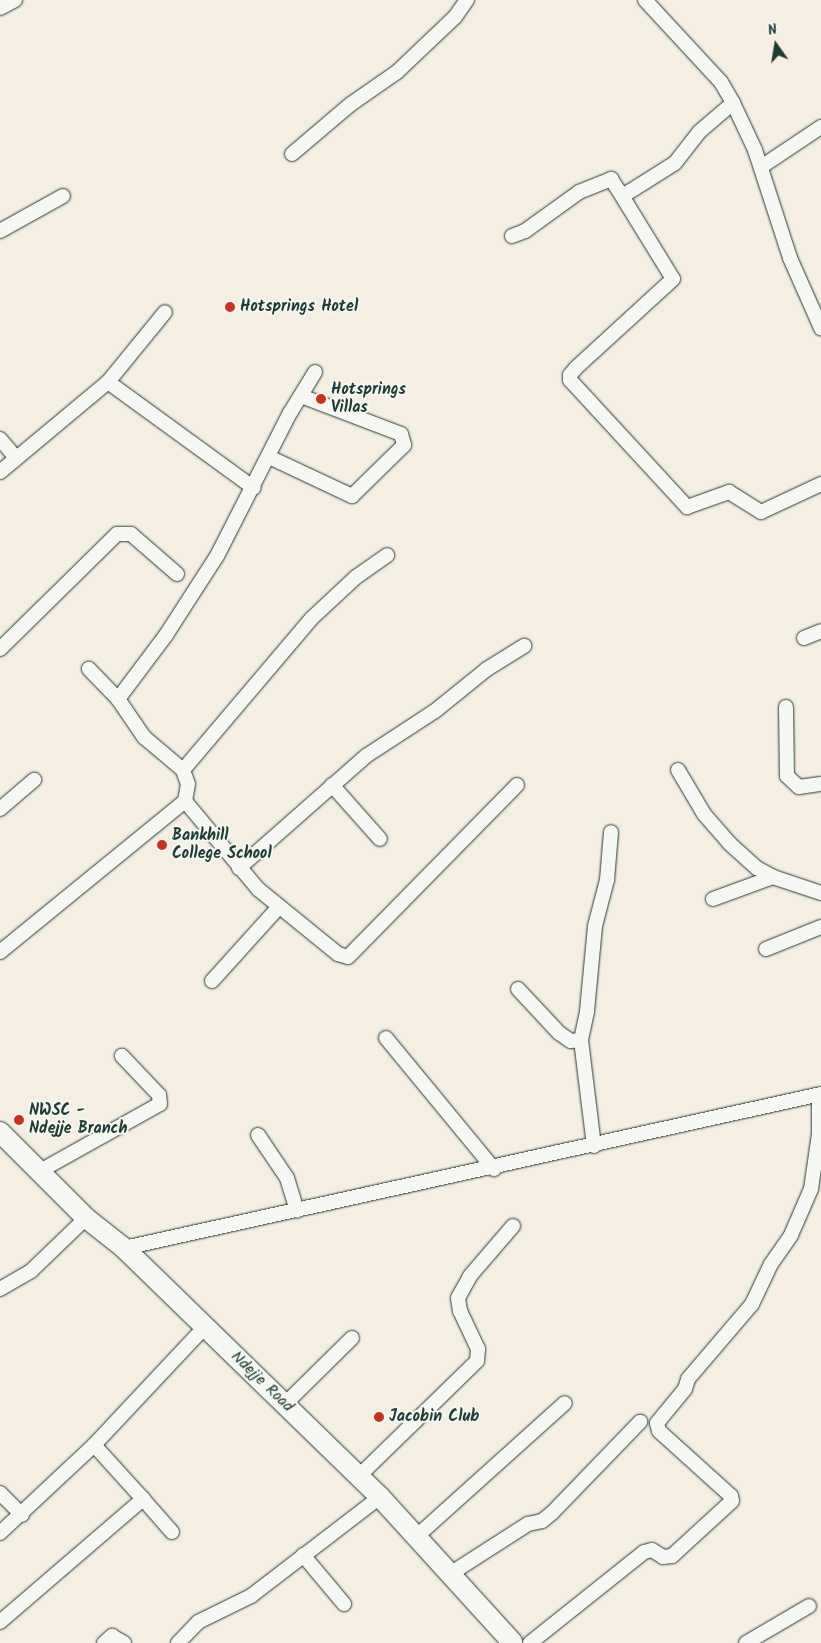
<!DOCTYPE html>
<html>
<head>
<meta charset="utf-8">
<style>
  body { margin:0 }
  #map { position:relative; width:821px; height:1643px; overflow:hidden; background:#f5eee2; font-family:Kalam,sans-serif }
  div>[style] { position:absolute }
  .roads { filter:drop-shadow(0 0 1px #1f3d34) drop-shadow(0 0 1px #1f3d34) }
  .street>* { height:14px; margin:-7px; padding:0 7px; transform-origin:7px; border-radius:7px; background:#f6f6f2 }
  .secondary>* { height:20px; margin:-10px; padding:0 10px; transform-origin:10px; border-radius:10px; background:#f6f6f2 }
  .dots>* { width:14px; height:14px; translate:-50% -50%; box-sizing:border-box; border:2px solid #f6f6f2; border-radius:50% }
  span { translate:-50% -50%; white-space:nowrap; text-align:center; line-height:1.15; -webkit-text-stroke:4px #f6f6f2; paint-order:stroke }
  .poi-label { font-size:16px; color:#1f3d34; font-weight:700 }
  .left { translate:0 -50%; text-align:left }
  .street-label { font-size:16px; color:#1f3d34 }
  .north { position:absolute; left:751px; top:20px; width:50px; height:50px; -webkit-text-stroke:4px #f6f6f2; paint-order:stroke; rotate:347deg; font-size:14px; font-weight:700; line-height:20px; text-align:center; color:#1f3d34 }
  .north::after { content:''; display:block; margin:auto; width:18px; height:22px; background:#1f3d34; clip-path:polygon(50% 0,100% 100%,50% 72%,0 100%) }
</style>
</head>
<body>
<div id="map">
  <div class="roads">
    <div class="street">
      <i style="left:645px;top:0;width:112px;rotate:47.2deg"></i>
      <i style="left:721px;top:82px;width:24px;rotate:60deg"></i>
      <i style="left:733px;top:103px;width:52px;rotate:64.9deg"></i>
      <i style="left:755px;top:150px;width:114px;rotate:72deg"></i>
      <i style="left:790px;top:258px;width:77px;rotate:66.1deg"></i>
      <i style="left:0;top:8px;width:17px;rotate:-28deg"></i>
      <i style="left:292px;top:154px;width:77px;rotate:-40.3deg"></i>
      <i style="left:351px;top:104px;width:56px;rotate:-34.8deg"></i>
      <i style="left:397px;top:72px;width:80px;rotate:-43.5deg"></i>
      <i style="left:455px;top:17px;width:21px;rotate:-55deg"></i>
      <i style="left:761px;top:167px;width:72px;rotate:-33.7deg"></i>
      <i style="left:622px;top:196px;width:97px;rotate:58.4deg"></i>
      <i style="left:673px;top:279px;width:132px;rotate:137.5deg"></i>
      <i style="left:576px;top:368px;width:9px;rotate:131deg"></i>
      <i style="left:570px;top:375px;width:5px;rotate:90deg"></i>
      <i style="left:570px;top:380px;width:173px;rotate:47.3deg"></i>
      <i style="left:687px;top:507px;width:45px;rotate:-19.7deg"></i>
      <i style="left:729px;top:492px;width:38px;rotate:32deg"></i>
      <i style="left:761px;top:512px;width:66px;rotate:-25deg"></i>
      <i style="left:0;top:231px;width:72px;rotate:-29.1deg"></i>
      <i style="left:512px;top:236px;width:14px;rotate:-21deg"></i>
      <i style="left:525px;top:231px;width:67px;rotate:-35.8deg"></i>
      <i style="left:579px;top:192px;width:35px;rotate:-22deg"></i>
      <i style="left:611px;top:179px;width:20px;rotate:57deg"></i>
      <i style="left:622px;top:196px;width:8px;rotate:-30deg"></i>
      <i style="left:629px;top:192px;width:54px;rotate:-32.2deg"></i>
      <i style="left:675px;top:163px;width:39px;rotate:-52deg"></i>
      <i style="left:699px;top:132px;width:45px;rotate:-40.5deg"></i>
      <i style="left:108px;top:382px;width:180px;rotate:36deg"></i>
      <i style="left:0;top:439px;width:23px;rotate:50deg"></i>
      <i style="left:269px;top:457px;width:92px;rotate:25.2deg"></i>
      <i style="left:352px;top:496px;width:73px;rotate:-44.4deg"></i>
      <i style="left:404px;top:445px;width:11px;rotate:-105deg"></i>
      <i style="left:401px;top:434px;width:107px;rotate:-159.2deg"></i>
      <i style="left:0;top:472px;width:141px;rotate:-39.8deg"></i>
      <i style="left:108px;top:382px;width:90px;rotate:-50.8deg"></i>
      <i style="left:804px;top:638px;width:18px;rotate:-22deg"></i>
      <i style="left:0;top:649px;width:164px;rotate:-44.5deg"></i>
      <i style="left:117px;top:534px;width:14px"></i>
      <i style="left:131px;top:534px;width:61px;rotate:41deg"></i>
      <i style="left:118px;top:699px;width:80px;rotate:-53.1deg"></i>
      <i style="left:166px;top:635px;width:94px;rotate:-57.2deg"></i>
      <i style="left:217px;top:556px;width:161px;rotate:-63deg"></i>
      <i style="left:290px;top:413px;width:48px;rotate:-58.6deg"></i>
      <i style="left:786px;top:707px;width:69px;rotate:89.2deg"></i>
      <i style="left:787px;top:776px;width:16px;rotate:43deg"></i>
      <i style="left:799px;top:787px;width:22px;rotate:-8deg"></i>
      <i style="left:183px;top:770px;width:199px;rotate:-49.7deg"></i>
      <i style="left:312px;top:618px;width:60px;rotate:-43deg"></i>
      <i style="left:356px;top:577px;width:38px;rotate:-35deg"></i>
      <i style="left:678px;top:770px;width:51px;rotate:59.4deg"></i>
      <i style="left:704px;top:814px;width:38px;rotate:49deg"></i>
      <i style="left:729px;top:843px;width:38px;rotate:42deg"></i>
      <i style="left:757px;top:868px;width:18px;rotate:29deg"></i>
      <i style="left:773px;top:877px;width:51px;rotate:18.4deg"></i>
      <i style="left:332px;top:785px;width:72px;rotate:48.4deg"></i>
      <i style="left:185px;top:801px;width:114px;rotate:50.3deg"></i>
      <i style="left:258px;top:889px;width:103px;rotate:39.1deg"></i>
      <i style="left:338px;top:954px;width:10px;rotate:17deg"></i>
      <i style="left:348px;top:957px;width:241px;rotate:-45.5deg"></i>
      <i style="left:0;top:809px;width:45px;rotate:-40.5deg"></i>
      <i style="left:239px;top:868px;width:169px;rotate:-41.4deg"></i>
      <i style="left:366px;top:756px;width:82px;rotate:-33.1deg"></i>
      <i style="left:435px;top:711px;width:67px;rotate:-38.9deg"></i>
      <i style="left:487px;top:669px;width:44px;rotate:-31.9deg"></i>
      <i style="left:713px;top:899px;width:64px;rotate:-20.1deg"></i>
      <i style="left:766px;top:949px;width:59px;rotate:-21.8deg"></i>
      <i style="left:0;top:952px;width:239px;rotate:-39.2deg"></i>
      <i style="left:185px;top:801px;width:17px;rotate:-80deg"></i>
      <i style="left:188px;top:784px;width:15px;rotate:-110deg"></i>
      <i style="left:183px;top:770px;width:51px;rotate:-139.8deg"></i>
      <i style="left:144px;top:737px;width:46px;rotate:-124.4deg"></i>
      <i style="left:118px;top:699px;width:42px;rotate:-134deg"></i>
      <i style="left:212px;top:981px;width:98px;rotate:-47.9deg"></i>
      <i style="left:518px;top:989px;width:60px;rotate:47deg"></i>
      <i style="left:559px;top:1033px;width:14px;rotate:34deg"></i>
      <i style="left:571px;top:1041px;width:10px;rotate:-6deg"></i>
      <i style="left:386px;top:1038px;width:170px;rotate:50.5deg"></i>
      <i style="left:258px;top:1135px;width:52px;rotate:56deg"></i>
      <i style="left:287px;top:1178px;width:34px;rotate:73deg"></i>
      <i style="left:594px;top:1146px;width:107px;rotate:-97deg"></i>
      <i style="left:581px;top:1040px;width:30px;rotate:-78deg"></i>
      <i style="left:587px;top:1011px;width:85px;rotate:-84.6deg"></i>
      <i style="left:595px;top:926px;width:48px;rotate:-75.4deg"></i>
      <i style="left:607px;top:880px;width:48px;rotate:-85.2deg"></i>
      <i style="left:40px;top:1171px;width:137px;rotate:-29.2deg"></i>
      <i style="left:160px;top:1104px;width:9px;rotate:-96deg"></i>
      <i style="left:159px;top:1095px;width:54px;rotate:-133.5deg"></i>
      <i style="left:124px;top:1248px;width:714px;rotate:-12.46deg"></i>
      <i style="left:0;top:1289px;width:36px;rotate:-30deg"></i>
      <i style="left:31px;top:1271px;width:76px;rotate:-43.9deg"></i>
      <i style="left:285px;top:1404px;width:94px;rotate:-44.6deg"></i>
      <i style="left:357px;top:1478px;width:168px;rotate:-44.3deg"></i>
      <i style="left:477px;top:1361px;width:12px;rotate:-85deg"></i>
      <i style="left:478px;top:1349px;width:42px;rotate:-115.3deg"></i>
      <i style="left:460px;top:1311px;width:13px;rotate:-99deg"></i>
      <i style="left:458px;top:1298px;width:25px;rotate:-61deg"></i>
      <i style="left:470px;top:1276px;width:66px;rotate:-49.3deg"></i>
      <i style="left:0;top:1493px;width:31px;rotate:45deg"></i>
      <i style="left:143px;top:1499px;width:44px;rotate:48.7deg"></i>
      <i style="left:0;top:1533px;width:129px;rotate:-43.1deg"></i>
      <i style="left:94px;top:1445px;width:162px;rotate:-46.8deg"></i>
      <i style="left:416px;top:1537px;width:200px;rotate:-42deg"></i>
      <i style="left:303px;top:1555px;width:64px;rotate:50.1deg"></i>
      <i style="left:450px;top:1574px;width:93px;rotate:-32.7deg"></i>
      <i style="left:528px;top:1524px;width:14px;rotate:-12deg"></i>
      <i style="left:542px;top:1521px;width:13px;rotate:-39deg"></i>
      <i style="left:552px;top:1513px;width:127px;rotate:-46deg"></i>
      <i style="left:0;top:1622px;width:189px;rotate:-40.7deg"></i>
      <i style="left:143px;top:1499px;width:73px;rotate:-132.2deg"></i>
      <i style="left:104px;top:1643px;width:11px;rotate:-41deg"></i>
      <i style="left:112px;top:1636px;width:14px;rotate:30deg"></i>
      <i style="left:178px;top:1643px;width:29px;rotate:-46deg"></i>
      <i style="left:198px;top:1622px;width:59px;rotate:-26.1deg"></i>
      <i style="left:251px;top:1596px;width:163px;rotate:-37.5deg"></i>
      <i style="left:530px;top:1643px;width:146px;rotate:-38.6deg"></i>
      <i style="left:644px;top:1552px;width:8px;rotate:-14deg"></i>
      <i style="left:652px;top:1550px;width:13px;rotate:32deg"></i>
      <i style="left:663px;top:1557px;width:9px;rotate:-6deg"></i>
      <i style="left:672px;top:1556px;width:81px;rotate:-42.5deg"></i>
      <i style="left:732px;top:1501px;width:5px;rotate:-101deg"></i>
      <i style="left:731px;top:1496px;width:97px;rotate:-137.9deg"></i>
      <i style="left:659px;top:1431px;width:8px;rotate:-104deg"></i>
      <i style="left:657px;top:1423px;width:44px;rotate:-50.5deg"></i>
      <i style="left:685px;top:1389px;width:10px;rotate:-73deg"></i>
      <i style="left:688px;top:1379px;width:99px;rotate:-49.5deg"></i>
      <i style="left:752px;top:1304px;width:44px;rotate:-64.6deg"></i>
      <i style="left:771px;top:1264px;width:35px;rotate:-55deg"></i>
      <i style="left:791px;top:1235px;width:50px;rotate:-66.5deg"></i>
      <i style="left:811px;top:1189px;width:56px;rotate:-81.7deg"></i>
      <i style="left:819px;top:1134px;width:39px;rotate:-90deg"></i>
      <i style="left:746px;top:1643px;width:73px;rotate:-30.4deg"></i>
    </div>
    <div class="secondary">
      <i style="left:0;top:1132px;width:122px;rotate:45deg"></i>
      <i style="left:86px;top:1218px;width:48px;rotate:38.3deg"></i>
      <i style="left:124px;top:1248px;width:357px;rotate:44.2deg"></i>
      <i style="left:380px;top:1497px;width:197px;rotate:47.7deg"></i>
    </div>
  </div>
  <div class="dots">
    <i style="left:230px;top:307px;background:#c8321e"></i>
    <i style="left:321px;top:399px;background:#c8321e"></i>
    <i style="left:162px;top:845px;background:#c8321e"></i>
    <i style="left:19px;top:1120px;background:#c8321e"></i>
    <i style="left:379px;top:1417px;background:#c8321e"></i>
  </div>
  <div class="poi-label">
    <span class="left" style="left:240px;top:307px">Hotsprings Hotel</span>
    <span class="left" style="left:331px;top:399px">Hotsprings<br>Villas</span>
    <span class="left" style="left:172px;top:845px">Bankhill<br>College School</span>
    <span class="left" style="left:29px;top:1120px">NWSC -<br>Ndejje Branch</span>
    <span class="left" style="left:389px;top:1417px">Jacobin Club</span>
  </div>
  <div class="street-label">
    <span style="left:262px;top:1382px;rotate:44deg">Ndejje Road</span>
  </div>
  <div class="north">N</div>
</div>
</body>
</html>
